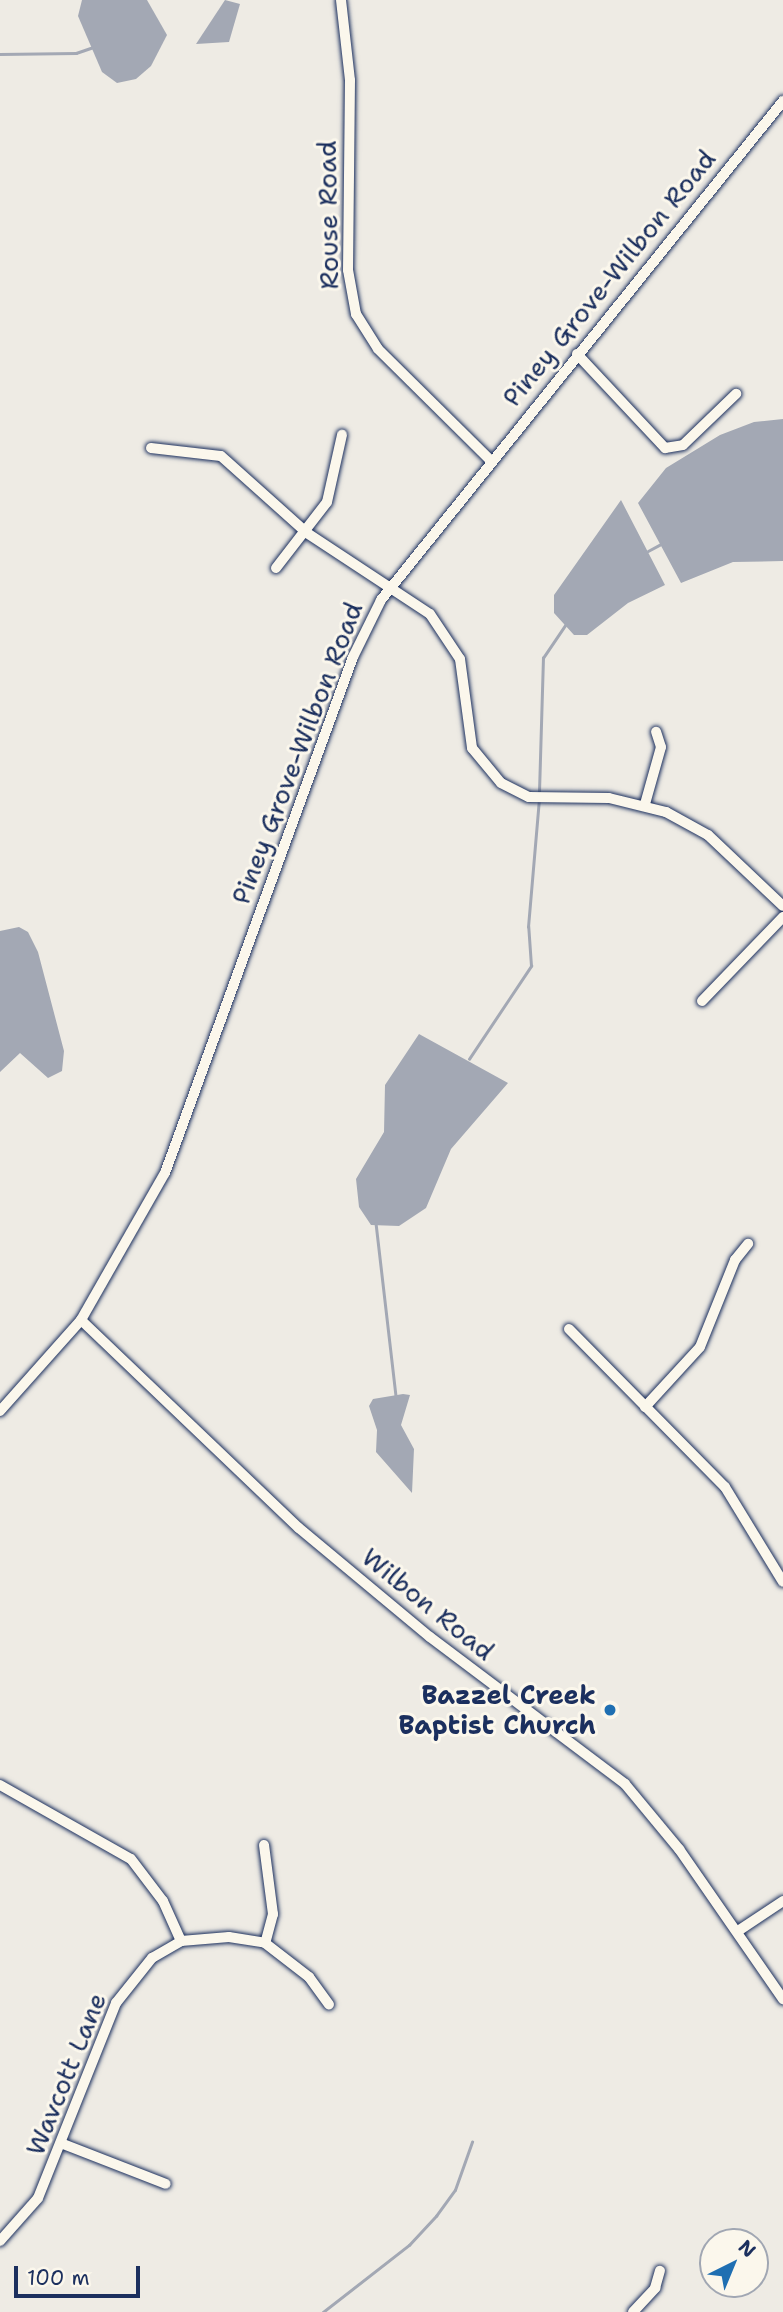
<!DOCTYPE html>
<html>
<head>
<meta charset="utf-8">
<style>
  body { margin:0 }
  #map { position:relative; width:783px; height:2312px; overflow:hidden; background:#eeebe4; font-family:"Shantell Sans",sans-serif }
  div>[style] { position:absolute }
  .water>* { inset:0; background:#a3a8b4 }
  .stream>* { height:2.5px; margin:-1.25px; padding:0 1.25px; transform-origin:1.25px; border-radius:1.25px; background:#a3a8b4 }
  .roads { filter:drop-shadow(0 0 2px #1b2f5e) drop-shadow(0 0 2px #1b2f5e) }
  .minor>* { height:10px; margin:-5px; padding:0 5px; transform-origin:5px; border-radius:5px; background:#fbf7ec }
  .dots>* { width:19px; height:19px; translate:-50% -50%; box-sizing:border-box; border:4px solid #fbf7ec; border-radius:50% }
  span { translate:-50% -50%; white-space:nowrap; text-align:center; line-height:1.15; -webkit-text-stroke:6px #fbf7ec; paint-order:stroke }
  .street-label { font-size:26px; color:#1b2f5e }
  .poi-label { font-size:26px; color:#1b2f5e; font-weight:700 }
  .right { translate:-100% -50%; text-align:right }
  .north { position:absolute; left:699px; top:2228px; width:70px; height:70px; box-sizing:border-box; background:#fbf7ec; border:2px solid #a1a7b3; border-radius:50%; rotate:43deg; font-size:19px; font-weight:700; line-height:28px; text-align:center; color:#1b2f5e }
  .north::after { content:''; display:block; margin:auto; width:24px; height:32px; background:#1f6fb2; clip-path:polygon(50% 0,100% 100%,50% 72%,0 100%) }
  .scale { position:absolute; left:14px; top:2266px; width:126px; height:32px; box-sizing:border-box; border:4px solid #1b2f5e; border-top:0; padding-left:9px; font-size:21px; line-height:24px; white-space:nowrap; color:#1b2f5e; -webkit-text-stroke:5px #fbf7ec; paint-order:stroke }
</style>
</head>
<body>
<div id="map">
  <div class="water">
    <i style="clip-path:polygon(82px 0,147px 0,167px 35px,151px 66px,136px 79px,117px 83px,102px 72px,78px 16px)"></i>
    <i style="clip-path:polygon(225px 0,240px 4px,229px 42px,196px 44px)"></i>
    <i style="clip-path:polygon(783px 419px,783px 561px,733px 562px,681px 583px,638px 503px,666px 468px,720px 435px,754px 422px)"></i>
    <i style="clip-path:polygon(621px 500px,665px 585px,628px 603px,587px 635px,574px 635px,554px 613px,554px 595px)"></i>
    <i style="clip-path:polygon(19px 927px,28px 932px,38px 952px,64px 1051px,62px 1071px,48px 1078px,20px 1053px,0 1072px,0 931px)"></i>
    <i style="clip-path:polygon(419px 1034px,508px 1083px,451px 1149px,426px 1208px,399px 1226px,371px 1225px,359px 1207px,356px 1179px,384px 1132px,385px 1085px)"></i>
    <i style="clip-path:polygon(403px 1394px,410px 1395px,401px 1425px,414px 1449px,412px 1493px,376px 1452px,377px 1430px,369px 1406px,373px 1399px)"></i>
  </div>
  <div class="stream">
    <i style="left:0;top:54px;width:76px;rotate:-0.8deg"></i>
    <i style="left:76px;top:53px;width:18px;rotate:-19deg"></i>
    <i style="left:648px;top:551px;width:15px;rotate:-28deg"></i>
    <i style="left:539px;top:792px;width:134px;rotate:-88.3deg"></i>
    <i style="left:543px;top:658px;width:40px;rotate:-56deg"></i>
    <i style="left:469px;top:1059px;width:112px;rotate:-56.3deg"></i>
    <i style="left:531px;top:966px;width:39px;rotate:-94deg"></i>
    <i style="left:528px;top:927px;width:128px;rotate:-85.1deg"></i>
    <i style="left:376px;top:1223px;width:174px;rotate:83.4deg"></i>
    <i style="left:323px;top:2312px;width:109px;rotate:-37.9deg"></i>
    <i style="left:409px;top:2245px;width:40px;rotate:-47deg"></i>
    <i style="left:436px;top:2216px;width:32px;rotate:-54deg"></i>
    <i style="left:455px;top:2190px;width:51px;rotate:-70.5deg"></i>
  </div>
  <div class="roads">
    <div class="minor">
      <i style="left:341px;top:0;width:81px;rotate:83.6deg"></i>
      <i style="left:350px;top:80px;width:190px;rotate:90.6deg"></i>
      <i style="left:348px;top:270px;width:45px;rotate:79.7deg"></i>
      <i style="left:356px;top:314px;width:41px;rotate:57.8deg"></i>
      <i style="left:378px;top:349px;width:158px;rotate:44.7deg"></i>
      <i style="left:577px;top:354px;width:129px;rotate:46.9deg"></i>
      <i style="left:665px;top:448px;width:18px;rotate:-9deg"></i>
      <i style="left:683px;top:445px;width:74px;rotate:-43.9deg"></i>
      <i style="left:151px;top:448px;width:70px;rotate:6.5deg"></i>
      <i style="left:221px;top:456px;width:115px;rotate:41.8deg"></i>
      <i style="left:307px;top:533px;width:147px;rotate:33.4deg"></i>
      <i style="left:430px;top:614px;width:54px;rotate:56.3deg"></i>
      <i style="left:460px;top:659px;width:90px;rotate:82.3deg"></i>
      <i style="left:472px;top:748px;width:45px;rotate:50.4deg"></i>
      <i style="left:501px;top:783px;width:31px;rotate:27deg"></i>
      <i style="left:529px;top:797px;width:80px;rotate:0.7deg"></i>
      <i style="left:609px;top:798px;width:59px;rotate:13.8deg"></i>
      <i style="left:666px;top:812px;width:48px;rotate:28.7deg"></i>
      <i style="left:708px;top:835px;width:103px;rotate:43.4deg"></i>
      <i style="left:276px;top:568px;width:83px;rotate:-52.3deg"></i>
      <i style="left:327px;top:502px;width:69px;rotate:-77.4deg"></i>
      <i style="left:645px;top:804px;width:59px;rotate:-74.3deg"></i>
      <i style="left:661px;top:747px;width:16px;rotate:-108deg"></i>
      <i style="left:702px;top:1001px;width:117px;rotate:-46deg"></i>
      <i style="left:81px;top:1320px;width:301px;rotate:43.7deg"></i>
      <i style="left:299px;top:1528px;width:170px;rotate:39.8deg"></i>
      <i style="left:430px;top:1637px;width:244px;rotate:37deg"></i>
      <i style="left:625px;top:1784px;width:85px;rotate:50.3deg"></i>
      <i style="left:679px;top:1849px;width:183px;rotate:55.3deg"></i>
      <i style="left:569px;top:1329px;width:222px;rotate:45.4deg"></i>
      <i style="left:725px;top:1487px;width:111px;rotate:58.6deg"></i>
      <i style="left:645px;top:1407px;width:81px;rotate:-47.5deg"></i>
      <i style="left:700px;top:1347px;width:94px;rotate:-68.1deg"></i>
      <i style="left:735px;top:1260px;width:21px;rotate:-51deg"></i>
      <i style="left:0;top:1411px;width:122px;rotate:-48.3deg"></i>
      <i style="left:81px;top:1320px;width:169px;rotate:-60.3deg"></i>
      <i style="left:165px;top:1173px;width:549px;rotate:-69.98deg"></i>
      <i style="left:353px;top:657px;width:64px;rotate:-63.8deg"></i>
      <i style="left:381px;top:600px;width:641px;rotate:-51.14deg"></i>
      <i style="left:0;top:1785px;width:150px;rotate:29.5deg"></i>
      <i style="left:131px;top:1859px;width:53px;rotate:52.7deg"></i>
      <i style="left:163px;top:1901px;width:44px;rotate:65.8deg"></i>
      <i style="left:264px;top:1845px;width:70px;rotate:82.6deg"></i>
      <i style="left:273px;top:1914px;width:30px;rotate:105deg"></i>
      <i style="left:738px;top:1931px;width:54px;rotate:-33.7deg"></i>
      <i style="left:63px;top:2144px;width:110px;rotate:21.2deg"></i>
      <i style="left:0;top:2241px;width:57px;rotate:-48.5deg"></i>
      <i style="left:38px;top:2198px;width:210px;rotate:-68.2deg"></i>
      <i style="left:116px;top:2003px;width:58px;rotate:-51.3deg"></i>
      <i style="left:152px;top:1958px;width:34px;rotate:-30deg"></i>
      <i style="left:181px;top:1941px;width:48px;rotate:-4.8deg"></i>
      <i style="left:229px;top:1937px;width:36px;rotate:9deg"></i>
      <i style="left:265px;top:1943px;width:56px;rotate:37.7deg"></i>
      <i style="left:309px;top:1977px;width:34px;rotate:54deg"></i>
      <i style="left:633px;top:2312px;width:33px;rotate:-47deg"></i>
      <i style="left:655px;top:2288px;width:18px;rotate:-74deg"></i>
    </div>
  </div>
  <div class="dots">
    <i style="left:610px;top:1710px;background:#1f6fb2"></i>
  </div>
  <div class="street-label">
    <span style="left:328px;top:215px;rotate:-91deg">Rouse Road</span>
    <span style="left:609px;top:278px;rotate:-51deg">Piney Grove-Wilbon Road</span>
    <span style="left:297px;top:753px;rotate:-69deg">Piney Grove-Wilbon Road</span>
    <span style="left:428px;top:1604px;rotate:39deg">Wilbon Road</span>
    <span style="left:66px;top:2074px;rotate:-68deg">Wavcott Lane</span>
  </div>
  <div class="poi-label">
    <span class="right" style="left:596px;top:1710px">Bazzel Creek<br>Baptist Church</span>
  </div>
  <div class="north">N</div>
  <div class="scale">100 m</div>
</div>
</body>
</html>
